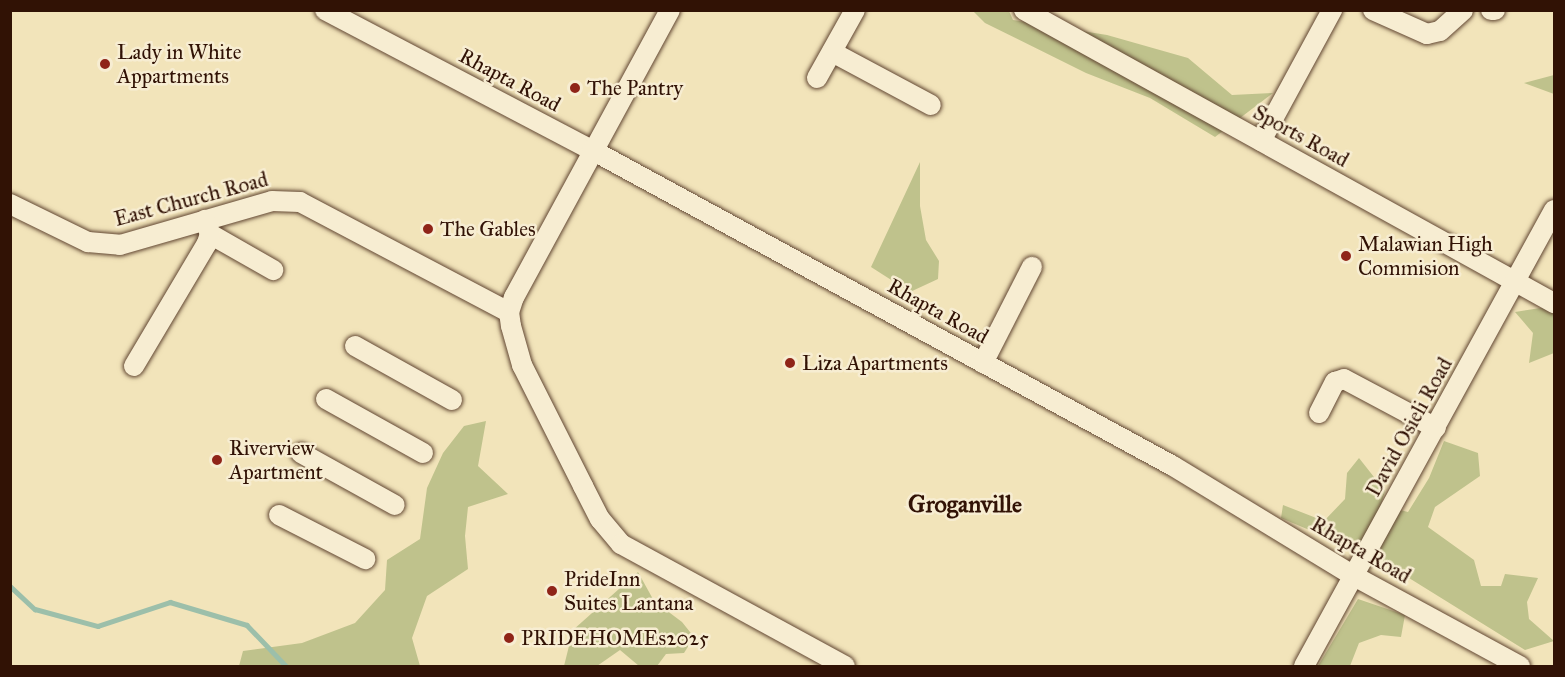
<!DOCTYPE html>
<html>
<head>
<meta charset="utf-8">
<style>
  body { margin:0 }
  #map { position:relative; width:1565px; height:677px; overflow:hidden; background:#f2e4ba; font-family:"IM FELL Great Primer",serif }
  div>[style] { position:absolute }
  .green>* { inset:0; background:#bfc28c }
  .stream>* { height:4.5px; margin:-2.25px; padding:0 2.25px; transform-origin:2.25px; border-radius:2.25px; background:#9cbfaa }
  .roads { filter:drop-shadow(0 0 2px #614632) drop-shadow(0 0 2px #614632) }
  .minor>* { height:20px; margin:-10px; padding:0 10px; transform-origin:10px; border-radius:10px; background:#f7edd2 }
  .dots>* { width:16px; height:16px; translate:-50% -50%; box-sizing:border-box; border:3px solid #f7edd2; border-radius:50% }
  span { translate:-50% -50%; white-space:nowrap; text-align:center; line-height:1.15; -webkit-text-stroke:5px #f7edd2; paint-order:stroke }
  .poi-label { font-size:21px; color:#311205 }
  .left { translate:0 -50%; text-align:left }
  .street-label { font-size:21px; color:#311205 }
  .quarter-label { font-size:24px; color:#311205; font-weight:700 }
  .frame { position:absolute; inset:0; border:12px solid #311205; pointer-events:none }
</style>
</head>
<body>
<div id="map">
  <div class="green">
    <i style="clip-path:polygon(973px 11px,1009px 11px,1013px 20px,1107px 35px,1188px 58px,1232px 95px,1273px 93px,1215px 137px,1150px 98px,1086px 73px,985px 23px)"></i>
    <i style="clip-path:polygon(1554px 75px,1554px 94px,1524px 83px)"></i>
    <i style="clip-path:polygon(920px 162px,920px 206px,926px 240px,939px 261px,938px 279px,910px 292px,871px 267px)"></i>
    <i style="clip-path:polygon(1554px 306px,1554px 353px,1529px 363px,1533px 333px,1515px 312px)"></i>
    <i style="clip-path:polygon(486px 421px,478px 466px,508px 494px,468px 507px,465px 536px,468px 569px,427px 596px,412px 638px,420px 666px,239px 666px,243px 651px,302px 643px,355px 623px,385px 590px,387px 560px,420px 539px,427px 488px,443px 453px,464px 426px)"></i>
    <i style="clip-path:polygon(1444px 441px,1478px 453px,1480px 476px,1435px 507px,1428px 527px,1474px 560px,1481px 586px,1501px 586px,1505px 574px,1538px 578px,1527px 602px,1529px 619px,1554px 641px,1525px 650px,1380px 560px,1281px 518px,1283px 505px,1324px 521px,1345px 499px,1347px 473px,1359px 458px,1385px 491px,1381px 505px,1408px 512px,1429px 478px)"></i>
    <i style="clip-path:polygon(638px 572px,654px 601px,682px 622px,694px 637px,684px 653px,666px 654px,657px 666px,639px 666px,620px 650px,597px 666px,564px 666px,573px 630px)"></i>
    <i style="clip-path:polygon(1358px 599px,1405px 615px,1401px 637px,1381px 635px,1359px 643px,1350px 666px,1318px 666px)"></i>
  </div>
  <div class="stream">
    <i style="left:10px;top:586px;width:34px;rotate:43deg"></i>
    <i style="left:35px;top:609px;width:65px;rotate:15.1deg"></i>
    <i style="left:98px;top:626px;width:76px;rotate:-18.4deg"></i>
    <i style="left:170px;top:602px;width:80px;rotate:16.6deg"></i>
    <i style="left:247px;top:625px;width:57px;rotate:46.4deg"></i>
  </div>
  <div class="roads">
    <div class="minor">
      <i style="left:325px;top:10px;width:301px;rotate:27.7deg"></i>
      <i style="left:592px;top:150px;width:661px;rotate:28.54deg"></i>
      <i style="left:1173px;top:466px;width:212px;rotate:31.3deg"></i>
      <i style="left:1354px;top:576px;width:189px;rotate:28.5deg"></i>
      <i style="left:670px;top:10px;width:327px;rotate:118.5deg"></i>
      <i style="left:514px;top:297px;width:16px;rotate:108deg"></i>
      <i style="left:509px;top:312px;width:14px;rotate:82deg"></i>
      <i style="left:511px;top:326px;width:41px;rotate:74.2deg"></i>
      <i style="left:522px;top:365px;width:136px;rotate:63.2deg"></i>
      <i style="left:583px;top:486px;width:37px;rotate:63deg"></i>
      <i style="left:600px;top:519px;width:33px;rotate:50deg"></i>
      <i style="left:621px;top:544px;width:255px;rotate:28.6deg"></i>
      <i style="left:1024px;top:10px;width:606px;rotate:28.94deg"></i>
      <i style="left:1373px;top:10px;width:59px;rotate:24deg"></i>
      <i style="left:1427px;top:34px;width:13px;rotate:-13deg"></i>
      <i style="left:1440px;top:31px;width:31px;rotate:-42deg"></i>
      <i style="left:1491px;top:10px;width:4px"></i>
      <i style="left:832px;top:52px;width:112px;rotate:28.2deg"></i>
      <i style="left:817px;top:78px;width:78px;rotate:-60.8deg"></i>
      <i style="left:1261px;top:141px;width:149px;rotate:-61.5deg"></i>
      <i style="left:10px;top:204px;width:87px;rotate:26deg"></i>
      <i style="left:88px;top:242px;width:32px;rotate:5deg"></i>
      <i style="left:120px;top:245px;width:158px;rotate:-16.1deg"></i>
      <i style="left:272px;top:201px;width:28px;rotate:2deg"></i>
      <i style="left:300px;top:202px;width:236px;rotate:27.8deg"></i>
      <i style="left:210px;top:234px;width:73px;rotate:29.7deg"></i>
      <i style="left:355px;top:346px;width:111px;rotate:29.1deg"></i>
      <i style="left:983px;top:363px;width:108px;rotate:-63deg"></i>
      <i style="left:134px;top:366px;width:143px;rotate:-59.3deg"></i>
      <i style="left:207px;top:243px;width:9px;rotate:-72deg"></i>
      <i style="left:210px;top:234px;width:15px;rotate:-110deg"></i>
      <i style="left:326px;top:399px;width:111px;rotate:29.1deg"></i>
      <i style="left:1319px;top:413px;width:35px;rotate:-63deg"></i>
      <i style="left:1335px;top:382px;width:9px;rotate:-18deg"></i>
      <i style="left:1344px;top:379px;width:104px;rotate:28deg"></i>
      <i style="left:301px;top:453px;width:107px;rotate:29deg"></i>
      <i style="left:279px;top:515px;width:97px;rotate:27.1deg"></i>
      <i style="left:1304px;top:666px;width:520px;rotate:-61.27deg"></i>
    </div>
  </div>
  <div class="dots">
    <i style="left:105px;top:64px;background:#8f2418"></i>
    <i style="left:575px;top:88px;background:#8f2418"></i>
    <i style="left:428px;top:229px;background:#8f2418"></i>
    <i style="left:1346px;top:256px;background:#8f2418"></i>
    <i style="left:790px;top:363px;background:#8f2418"></i>
    <i style="left:217px;top:460px;background:#8f2418"></i>
    <i style="left:552px;top:591px;background:#8f2418"></i>
    <i style="left:509px;top:638px;background:#8f2418"></i>
  </div>
  <div class="poi-label">
    <span class="left" style="left:117px;top:64px">Lady in White<br>Appartments</span>
    <span class="left" style="left:587px;top:88px">The Pantry</span>
    <span class="left" style="left:440px;top:229px">The Gables</span>
    <span class="left" style="left:1358px;top:256px">Malawian High<br>Commision</span>
    <span class="left" style="left:802px;top:363px">Liza Apartments</span>
    <span class="left" style="left:229px;top:460px">Riverview<br>Apartment</span>
    <span class="left" style="left:564px;top:591px">PrideInn<br>Suites Lantana</span>
    <span class="left" style="left:521px;top:638px">PRIDEHOMEs2025</span>
  </div>
  <div class="street-label">
    <span style="left:510px;top:80px;rotate:28deg">Rhapta Road</span>
    <span style="left:1301px;top:136px;rotate:29deg">Sports Road</span>
    <span style="left:191px;top:199px;rotate:-15deg">East Church Road</span>
    <span style="left:938px;top:311px;rotate:29deg">Rhapta Road</span>
    <span style="left:1409px;top:427px;rotate:-61deg">David Osieli Road</span>
    <span style="left:1361px;top:550px;rotate:30deg">Rhapta Road</span>
  </div>
  <div class="quarter-label">
    <span style="left:965px;top:505px">Groganville</span>
  </div>
  <div class="frame"></div>
</div>
</body>
</html>
